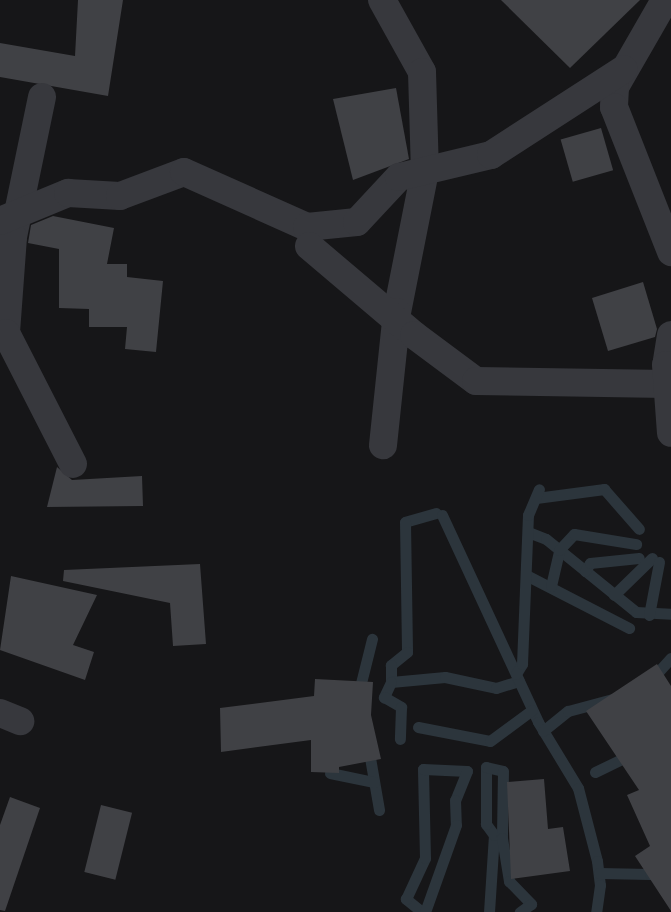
<!DOCTYPE html>
<html>
<head>
<meta charset="utf-8">
<style>
  body { margin:0 }
  #map { position:relative; width:671px; height:912px; overflow:hidden; background:#161618; font-family:"Space Grotesk",sans-serif }
  div>[style] { position:absolute }
  .stream>* { height:11px; margin:-5.5px; padding:0 5.5px; transform-origin:5.5px; border-radius:5.5px; background:#2c353c }
  .building>* { inset:0; background:#404145; transform-origin:0 0 }
  .street>* { height:28px; margin:-14px; padding:0 14px; transform-origin:14px; border-radius:14px; background:#37383d }
  span { translate:-50% -50%; white-space:nowrap; text-align:center; line-height:1.15; -webkit-text-stroke:4px #111113; paint-order:stroke }
</style>
</head>
<body>
<div id="map">
  <div class="stream">
    <i style="left:536px;top:498px;width:69px;rotate:-7.5deg"></i>
    <i style="left:604px;top:489px;width:53px;rotate:48.8deg"></i>
    <i style="left:436px;top:513px;width:32px;rotate:164deg"></i>
    <i style="left:405px;top:522px;width:130px;rotate:89.1deg"></i>
    <i style="left:407px;top:652px;width:21px;rotate:141deg"></i>
    <i style="left:391px;top:665px;width:17px;rotate:90deg"></i>
    <i style="left:391px;top:682px;width:54px;rotate:-5.3deg"></i>
    <i style="left:445px;top:677px;width:52px;rotate:12.2deg"></i>
    <i style="left:496px;top:688px;width:24px;rotate:-17deg"></i>
    <i style="left:442px;top:515px;width:228px;rotate:65.1deg"></i>
    <i style="left:538px;top:722px;width:77px;rotate:58.8deg"></i>
    <i style="left:578px;top:788px;width:75px;rotate:75.4deg"></i>
    <i style="left:597px;top:861px;width:24px;rotate:83deg"></i>
    <i style="left:600px;top:885px;width:27px;rotate:98deg"></i>
    <i style="left:528px;top:532px;width:19px;rotate:21deg"></i>
    <i style="left:546px;top:539px;width:116px;rotate:39deg"></i>
    <i style="left:636px;top:612px;width:35px;rotate:3deg"></i>
    <i style="left:585px;top:571px;width:9px;rotate:-58deg"></i>
    <i style="left:590px;top:563px;width:49px;rotate:-5.8deg"></i>
    <i style="left:526px;top:575px;width:116px;rotate:27.2deg"></i>
    <i style="left:551px;top:586px;width:37px;rotate:-77deg"></i>
    <i style="left:559px;top:550px;width:22px;rotate:-47deg"></i>
    <i style="left:574px;top:534px;width:63px;rotate:9.2deg"></i>
    <i style="left:614px;top:595px;width:53px;rotate:-44.2deg"></i>
    <i style="left:649px;top:615px;width:54px;rotate:-79.3deg"></i>
    <i style="left:516px;top:674px;width:12px;rotate:-59deg"></i>
    <i style="left:522px;top:664px;width:149px;rotate:-87.7deg"></i>
    <i style="left:528px;top:515px;width:28px;rotate:-67deg"></i>
    <i style="left:650px;top:681px;width:31px;rotate:-48deg"></i>
    <i style="left:391px;top:682px;width:17px;rotate:115deg"></i>
    <i style="left:384px;top:697px;width:20px;rotate:30deg"></i>
    <i style="left:401px;top:707px;width:32px;rotate:92deg"></i>
    <i style="left:358px;top:695px;width:58px;rotate:-76deg"></i>
    <i style="left:418px;top:727px;width:73px;rotate:11deg"></i>
    <i style="left:490px;top:741px;width:52px;rotate:-36.4deg"></i>
    <i style="left:543px;top:731px;width:32px;rotate:-39deg"></i>
    <i style="left:568px;top:711px;width:47px;rotate:-14.9deg"></i>
    <i style="left:368px;top:746px;width:65px;rotate:80.2deg"></i>
    <i style="left:595px;top:772px;width:41px;rotate:-25.9deg"></i>
    <i style="left:330px;top:773px;width:45px;rotate:11.6deg"></i>
    <i style="left:599px;top:873px;width:51px;rotate:1.1deg"></i>
    <i style="left:650px;top:874px;width:27px;rotate:-39deg"></i>
    <i style="left:422px;top:912px;width:21px;rotate:-141deg"></i>
    <i style="left:406px;top:899px;width:45px;rotate:-65.1deg"></i>
    <i style="left:425px;top:858px;width:89px;rotate:-91.3deg"></i>
    <i style="left:423px;top:769px;width:44px;rotate:2.6deg"></i>
    <i style="left:467px;top:771px;width:31px;rotate:112deg"></i>
    <i style="left:455px;top:800px;width:25px;rotate:88deg"></i>
    <i style="left:456px;top:825px;width:92px;rotate:109.6deg"></i>
    <i style="left:489px;top:912px;width:77px;rotate:-86.3deg"></i>
    <i style="left:494px;top:835px;width:14px;rotate:-126deg"></i>
    <i style="left:486px;top:824px;width:57px;rotate:-90deg"></i>
    <i style="left:486px;top:767px;width:17px;rotate:13deg"></i>
    <i style="left:503px;top:771px;width:67px;rotate:90.9deg"></i>
    <i style="left:502px;top:838px;width:44px;rotate:80.8deg"></i>
    <i style="left:509px;top:881px;width:32px;rotate:46deg"></i>
    <i style="left:531px;top:904px;width:14px;rotate:144deg"></i>
  </div>
  <div class="building">
    <i style="clip-path:polygon(78px 0,123px 0,108px 96px,0 77px,0 43px,75px 56px)"></i>
    <i style="clip-path:polygon(501px 0,640px 0,570px 68px)"></i>
    <i style="clip-path:polygon(396px 88px,409px 159px,353px 180px,333px 99px)"></i>
    <i style="left:601px;top:128px;width:44px;height:42px;rotate:74deg"></i>
    <i style="clip-path:polygon(53px 216px,114px 228px,107px 264px,127px 264px,127px 277px,163px 281px,156px 352px,125px 349px,127px 327px,89px 327px,89px 309px,59px 308px,59px 249px,28px 243px,31px 225px)"></i>
    <i style="clip-path:polygon(643px 282px,657px 329px,655px 337px,608px 351px,592px 298px)"></i>
    <i style="clip-path:polygon(57px 467px,72px 480px,142px 476px,143px 506px,47px 507px)"></i>
    <i style="clip-path:polygon(200px 564px,206px 644px,173px 646px,170px 603px,63px 581px,64px 570px)"></i>
    <i style="clip-path:polygon(11px 576px,97px 595px,73px 645px,94px 652px,85px 680px,0 650px)"></i>
    <i style="clip-path:polygon(657px 664px,671px 686px,671px 911px,635px 856px,650px 846px,627px 795px,639px 790px,586px 711px)"></i>
    <i style="clip-path:polygon(315px 679px,373px 682px,371px 715px,381px 759px,339px 767px,339px 773px,311px 772px,311px 740px,221px 752px,220px 708px,314px 696px)"></i>
    <i style="clip-path:polygon(544px 779px,548px 829px,563px 827px,570px 871px,511px 879px,507px 782px)"></i>
    <i style="clip-path:polygon(10px 797px,40px 808px,5px 911px,0 910px,0 825px)"></i>
    <i style="left:101px;top:805px;width:32px;height:69px;rotate:14deg"></i>
  </div>
  <div class="street">
    <i style="left:382px;top:0;width:82px;rotate:60.9deg"></i>
    <i style="left:422px;top:72px;width:99px;rotate:88.3deg"></i>
    <i style="left:425px;top:171px;width:144px;rotate:101.2deg"></i>
    <i style="left:397px;top:312px;width:134px;rotate:96deg"></i>
    <i style="left:665px;top:0;width:100px;rotate:119.9deg"></i>
    <i style="left:615px;top:87px;width:20px;rotate:93deg"></i>
    <i style="left:614px;top:107px;width:156px;rotate:68.5deg"></i>
    <i style="left:42px;top:97px;width:143px;rotate:101.7deg"></i>
    <i style="left:13px;top:237px;width:96px;rotate:94.2deg"></i>
    <i style="left:6px;top:333px;width:147px;rotate:62.9deg"></i>
    <i style="left:0;top:221px;width:74px;rotate:-22.4deg"></i>
    <i style="left:68px;top:193px;width:52px;rotate:3.3deg"></i>
    <i style="left:120px;top:196px;width:68px;rotate:-20.6deg"></i>
    <i style="left:184px;top:172px;width:135px;rotate:24.1deg"></i>
    <i style="left:307px;top:227px;width:50px;rotate:-5.7deg"></i>
    <i style="left:357px;top:222px;width:62px;rotate:-47deg"></i>
    <i style="left:399px;top:177px;width:95px;rotate:-13.4deg"></i>
    <i style="left:491px;top:155px;width:158px;rotate:-32.9deg"></i>
    <i style="left:309px;top:246px;width:138px;rotate:40.3deg"></i>
    <i style="left:414px;top:335px;width:77px;rotate:36.6deg"></i>
    <i style="left:476px;top:381px;width:191px;rotate:0.9deg"></i>
    <i style="left:671px;top:335px;width:30px;rotate:99deg"></i>
    <i style="left:666px;top:365px;width:68px;rotate:85.8deg"></i>
    <i style="left:0;top:713px;width:22px;rotate:22deg"></i>
  </div>
</div>
</body>
</html>
